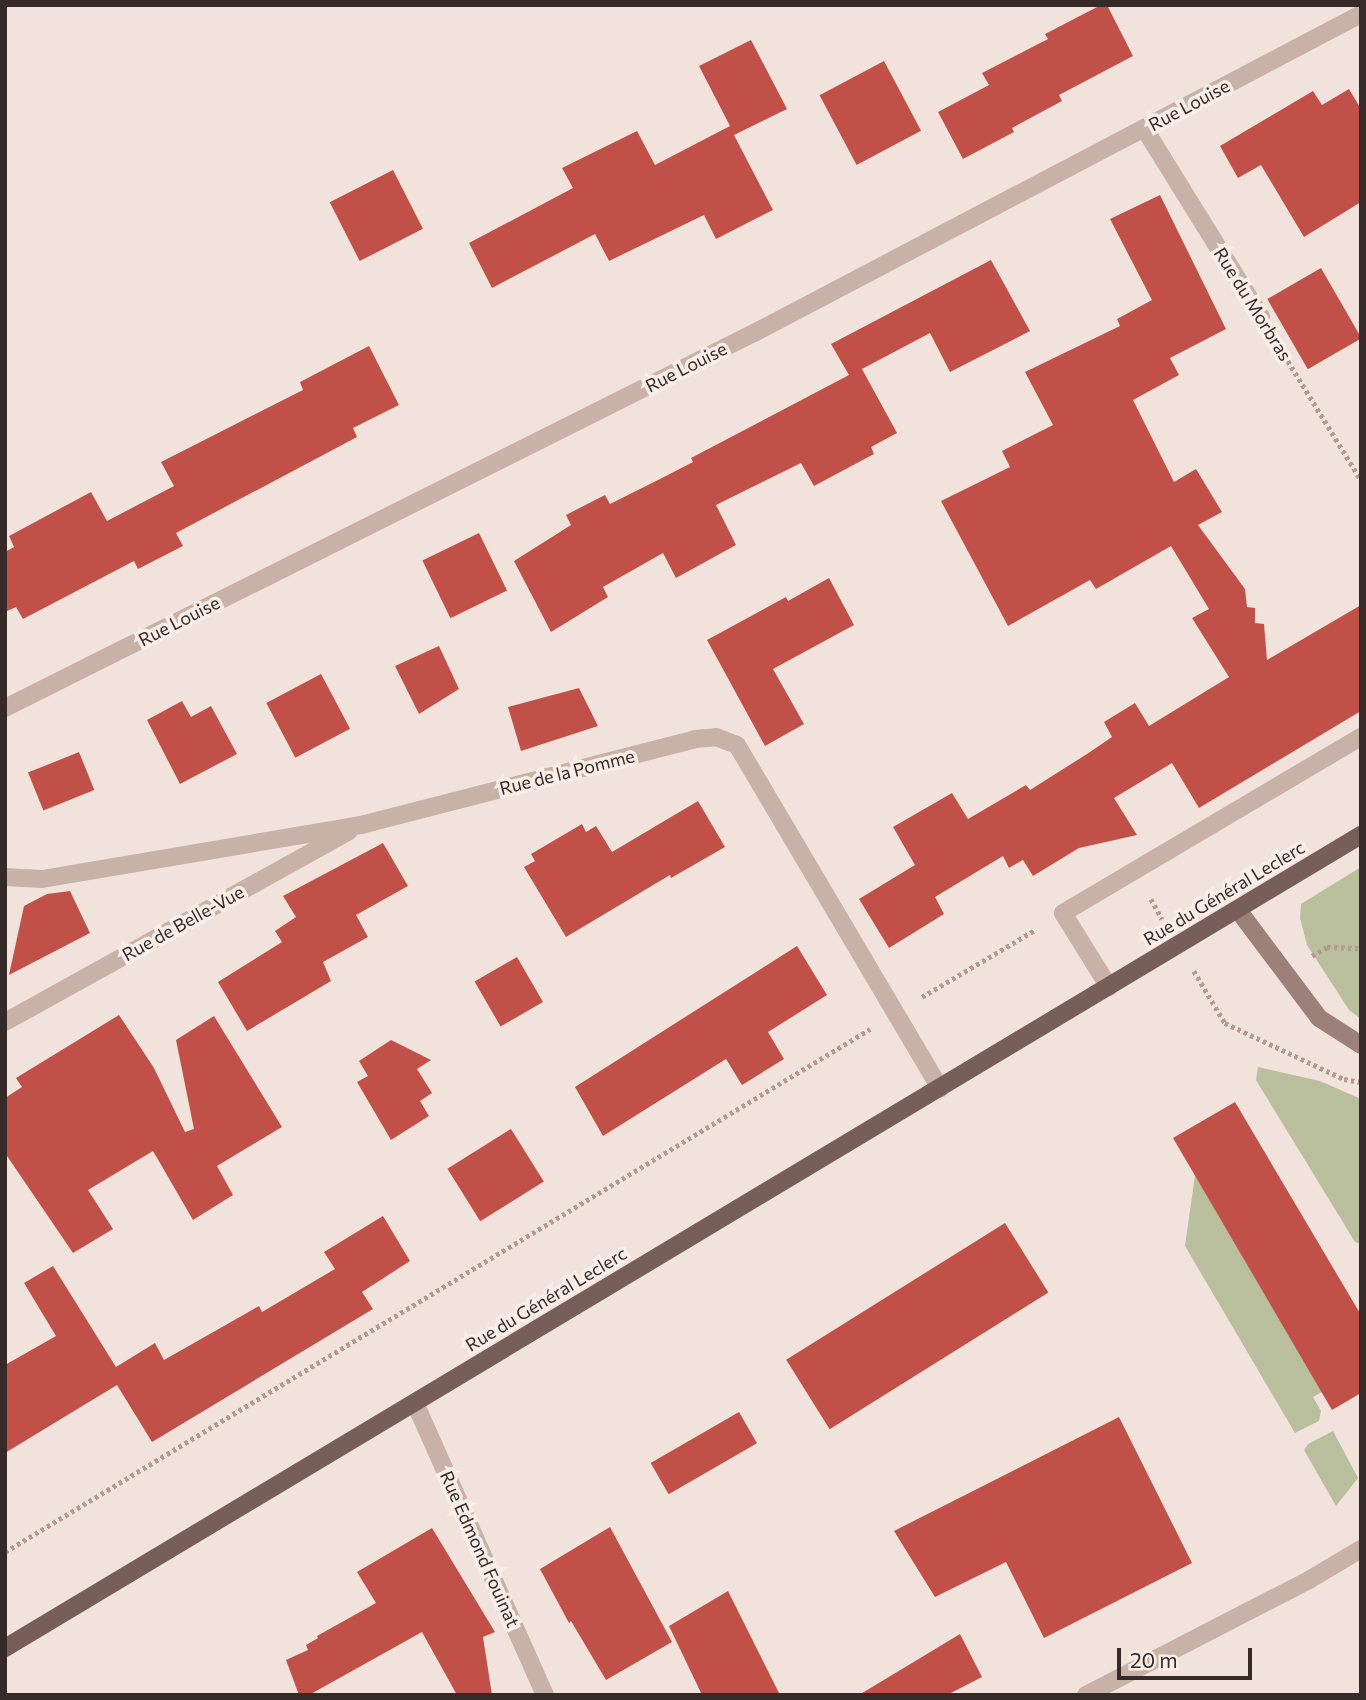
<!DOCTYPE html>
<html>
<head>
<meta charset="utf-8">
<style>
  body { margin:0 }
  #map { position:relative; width:1366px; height:1700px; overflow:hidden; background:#f1e3db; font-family:Commissioner,sans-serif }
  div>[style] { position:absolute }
  .green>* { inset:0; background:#b9bf9c }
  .building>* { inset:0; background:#c15148; transform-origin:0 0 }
  .path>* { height:4.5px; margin-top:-2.25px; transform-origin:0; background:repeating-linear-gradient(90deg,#b49b92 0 3.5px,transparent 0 7px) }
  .lane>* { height:18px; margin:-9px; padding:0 9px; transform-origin:9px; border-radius:9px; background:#c8b1a7 }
  .street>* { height:18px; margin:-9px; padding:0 9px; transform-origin:9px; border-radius:9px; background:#c8b1a7 }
  .secondary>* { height:18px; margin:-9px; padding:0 9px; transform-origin:9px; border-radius:9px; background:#9c8079 }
  .primary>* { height:18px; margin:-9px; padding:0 9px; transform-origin:9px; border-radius:9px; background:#775e59 }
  span { translate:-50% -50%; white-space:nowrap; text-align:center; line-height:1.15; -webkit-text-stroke:7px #f9eee7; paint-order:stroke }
  .street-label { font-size:18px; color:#352a28 }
  .frame { position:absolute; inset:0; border:7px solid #352a28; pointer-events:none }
  .scale { position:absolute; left:1117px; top:1648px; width:135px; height:32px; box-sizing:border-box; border:4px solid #352a28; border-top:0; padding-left:9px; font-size:21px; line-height:24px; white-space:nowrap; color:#352a28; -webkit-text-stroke:5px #f9eee7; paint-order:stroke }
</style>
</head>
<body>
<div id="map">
  <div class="green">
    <i style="clip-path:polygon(1361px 867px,1361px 1019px,1349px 1010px,1307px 945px,1300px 918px,1301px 904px)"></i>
    <i style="clip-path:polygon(1258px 1067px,1320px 1081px,1361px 1099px,1361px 1244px,1355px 1242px,1256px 1080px)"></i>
    <i style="clip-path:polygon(1195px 1175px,1322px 1392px,1313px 1397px,1321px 1411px,1319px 1421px,1295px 1433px,1185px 1246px)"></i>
    <i style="clip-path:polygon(1333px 1431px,1358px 1478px,1336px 1506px,1304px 1450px,1308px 1444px)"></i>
  </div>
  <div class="building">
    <i style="clip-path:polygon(1101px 5px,1107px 5px,1133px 56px,1059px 95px,1062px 101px,1012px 128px,1014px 132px,963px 159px,938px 112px,989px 85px,982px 73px,1048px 39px,1045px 34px)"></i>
    <i style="clip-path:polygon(751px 40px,787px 109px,734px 135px,773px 210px,716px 239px,704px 215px,609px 261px,595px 234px,492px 288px,469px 243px,573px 188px,562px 168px,637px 131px,655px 165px,730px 126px,699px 66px)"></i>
    <i style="left:884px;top:61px;width:79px;height:73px;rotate:62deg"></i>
    <i style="clip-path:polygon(1349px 89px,1361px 109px,1361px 202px,1304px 237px,1261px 165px,1238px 178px,1220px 146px,1313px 91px,1322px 105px)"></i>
    <i style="left:393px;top:170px;width:66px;height:71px;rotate:63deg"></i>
    <i style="clip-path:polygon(1160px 195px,1226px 329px,1170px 358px,1179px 375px,1133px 400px,1174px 482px,1196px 469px,1222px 512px,1198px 525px,1245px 589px,1247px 607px,1255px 608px,1255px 623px,1264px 624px,1267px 660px,1361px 605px,1361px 711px,1199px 808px,1172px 763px,1114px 798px,1137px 835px,1079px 848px,1033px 876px,1023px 860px,1009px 868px,1003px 856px,935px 897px,944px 914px,889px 948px,859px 899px,915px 865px,893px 827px,952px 793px,968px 819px,1026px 785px,1030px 790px,1087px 754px,1112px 737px,1104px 722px,1135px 703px,1149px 726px,1229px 677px,1192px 618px,1209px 609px,1171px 546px,1096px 589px,1090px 580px,1008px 626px,941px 501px,1010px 467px,1002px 451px,1053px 425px,1025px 372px,1120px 326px,1117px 319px,1152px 300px,1110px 219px)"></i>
    <i style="clip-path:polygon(991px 260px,1030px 331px,950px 372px,930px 333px,862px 369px,897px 433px,871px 447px,874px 454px,814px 486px,801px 463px,716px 505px,736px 545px,676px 578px,663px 553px,603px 587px,608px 597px,551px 632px,514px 561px,571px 525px,566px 515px,605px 495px,610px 504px,662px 478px,693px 462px,691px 458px,849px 375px,831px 344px)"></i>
    <i style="left:1321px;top:268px;width:81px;height:62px;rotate:60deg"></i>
    <i style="clip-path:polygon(369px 346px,399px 405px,353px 428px,357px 437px,176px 533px,183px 546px,138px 569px,134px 561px,23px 619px,16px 607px,5px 612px,5px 552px,14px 547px,9px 536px,91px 492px,107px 521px,174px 486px,161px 462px,303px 390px,300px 382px)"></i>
    <i style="left:479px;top:533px;width:64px;height:63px;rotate:64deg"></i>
    <i style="clip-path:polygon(829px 578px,854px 625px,773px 669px,804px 724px,765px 746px,707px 640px,786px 597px,788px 601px)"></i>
    <i style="clip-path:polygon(439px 646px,459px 689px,419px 714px,395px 666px)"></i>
    <i style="left:321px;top:674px;width:62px;height:62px;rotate:62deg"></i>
    <i style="clip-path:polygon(579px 688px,598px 726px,521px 751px,508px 707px)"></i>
    <i style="clip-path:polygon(182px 701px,191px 717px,211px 706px,237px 754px,180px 784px,147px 720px)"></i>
    <i style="left:79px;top:752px;width:41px;height:55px;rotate:68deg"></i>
    <i style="clip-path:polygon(698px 801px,725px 847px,671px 878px,670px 875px,566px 937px,524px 867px,535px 861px,531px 854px,582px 824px,586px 832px,596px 826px,612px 852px)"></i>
    <i style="clip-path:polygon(383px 843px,408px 886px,356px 915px,368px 937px,323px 962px,331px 981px,247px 1031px,218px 982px,282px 942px,275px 931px,296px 917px,283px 896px)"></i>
    <i style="clip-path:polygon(70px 891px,90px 933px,9px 975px,24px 906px,47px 894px)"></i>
    <i style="clip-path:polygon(797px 946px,827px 995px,768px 1032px,784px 1059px,742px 1085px,726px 1059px,603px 1136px,575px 1087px)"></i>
    <i style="left:517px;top:957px;width:52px;height:49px;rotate:60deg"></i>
    <i style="clip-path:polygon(119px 1015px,154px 1068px,185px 1132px,194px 1129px,176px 1040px,214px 1016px,282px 1127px,217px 1166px,233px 1195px,193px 1220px,153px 1151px,88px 1190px,113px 1229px,73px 1253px,5px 1153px,5px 1098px,22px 1087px,16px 1078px)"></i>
    <i style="clip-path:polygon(391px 1040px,431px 1060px,417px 1069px,432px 1093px,420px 1101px,429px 1116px,391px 1140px,357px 1082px,368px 1076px,359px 1061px)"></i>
    <i style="clip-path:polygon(1235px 1102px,1361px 1315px,1361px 1393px,1332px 1410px,1173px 1138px)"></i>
    <i style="left:511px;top:1129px;width:62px;height:75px;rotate:58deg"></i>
    <i style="clip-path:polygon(383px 1216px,410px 1261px,362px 1292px,373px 1309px,152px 1442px,117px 1385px,5px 1453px,5px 1365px,56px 1336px,24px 1283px,53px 1266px,116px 1367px,155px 1343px,164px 1360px,259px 1306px,262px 1312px,335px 1269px,324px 1252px)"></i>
    <i style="left:1005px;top:1223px;width:82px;height:258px;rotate:58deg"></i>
    <i style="left:739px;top:1412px;width:36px;height:102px;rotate:60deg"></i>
    <i style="clip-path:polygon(1119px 1417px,1192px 1563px,1044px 1638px,1006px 1562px,935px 1597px,894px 1531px)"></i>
    <i style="clip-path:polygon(610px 1527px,672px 1642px,606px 1680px,571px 1621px,569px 1623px,540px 1569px)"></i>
    <i style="clip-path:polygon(432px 1528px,495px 1632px,483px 1637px,492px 1695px,457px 1695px,422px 1632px,309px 1695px,299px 1695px,286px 1660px,308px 1650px,306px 1645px,318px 1638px,317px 1636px,376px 1603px,357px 1572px)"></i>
    <i style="clip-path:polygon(728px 1591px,780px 1695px,702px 1695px,669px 1626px)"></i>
    <i style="clip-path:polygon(960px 1634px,982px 1677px,947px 1695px,859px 1695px)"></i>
  </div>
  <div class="path">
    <i style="left:1277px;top:343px;width:161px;rotate:58.5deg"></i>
    <i style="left:1151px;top:899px;width:23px;rotate:61deg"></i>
    <i style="left:1312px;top:956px;width:17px;rotate:-31deg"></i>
    <i style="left:1327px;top:947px;width:34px;rotate:2deg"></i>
    <i style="left:1194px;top:971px;width:61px;rotate:59.2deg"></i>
    <i style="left:1225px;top:1023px;width:132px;rotate:25.2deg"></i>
    <i style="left:1344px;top:1079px;width:17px;rotate:10deg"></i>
    <i style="left:922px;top:997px;width:131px;rotate:-30.7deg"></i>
    <i style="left:5px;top:1552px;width:1011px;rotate:-31.16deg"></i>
  </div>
  <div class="lane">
    <i style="left:1144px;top:128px;width:222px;rotate:58.2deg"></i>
    <i style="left:1109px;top:987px;width:87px;rotate:-121.9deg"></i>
    <i style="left:1063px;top:913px;width:346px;rotate:-30.6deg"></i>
  </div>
  <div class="street">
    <i style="left:5px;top:708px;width:838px;rotate:-26.6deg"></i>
    <i style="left:754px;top:333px;width:686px;rotate:-27.72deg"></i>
    <i style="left:5px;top:877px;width:37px;rotate:3deg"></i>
    <i style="left:42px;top:879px;width:324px;rotate:-9.6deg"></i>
    <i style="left:361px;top:825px;width:345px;rotate:-14.4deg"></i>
    <i style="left:695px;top:739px;width:21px;rotate:-5deg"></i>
    <i style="left:716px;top:737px;width:22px;rotate:21deg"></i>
    <i style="left:737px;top:745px;width:399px;rotate:59.4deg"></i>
    <i style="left:5px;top:1022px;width:393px;rotate:-29deg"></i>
    <i style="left:415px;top:1403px;width:320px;rotate:66deg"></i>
    <i style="left:1086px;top:1695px;width:251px;rotate:-27.3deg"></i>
    <i style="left:1309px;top:1580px;width:61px;rotate:-30.8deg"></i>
  </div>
  <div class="secondary">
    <i style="left:1238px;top:910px;width:135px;rotate:53.1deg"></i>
    <i style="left:1319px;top:1018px;width:50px;rotate:32.7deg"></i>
  </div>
  <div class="primary">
    <i style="left:5px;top:1648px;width:1581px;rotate:-30.95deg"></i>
  </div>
  <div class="street-label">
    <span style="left:1189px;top:105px;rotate:-28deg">Rue Louise</span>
    <span style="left:1253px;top:304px;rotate:58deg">Rue du Morbras</span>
    <span style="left:686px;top:367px;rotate:-27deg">Rue Louise</span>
    <span style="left:179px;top:621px;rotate:-27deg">Rue Louise</span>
    <span style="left:567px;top:772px;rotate:-14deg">Rue de la Pomme</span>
    <span style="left:1224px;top:893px;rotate:-31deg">Rue du Général Leclerc</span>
    <span style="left:183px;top:923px;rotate:-29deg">Rue de Belle-Vue</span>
    <span style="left:546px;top:1299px;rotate:-31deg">Rue du Général Leclerc</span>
    <span style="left:480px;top:1549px;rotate:66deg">Rue Edmond Fouinat</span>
  </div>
  <div class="frame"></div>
  <div class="scale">20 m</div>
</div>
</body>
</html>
